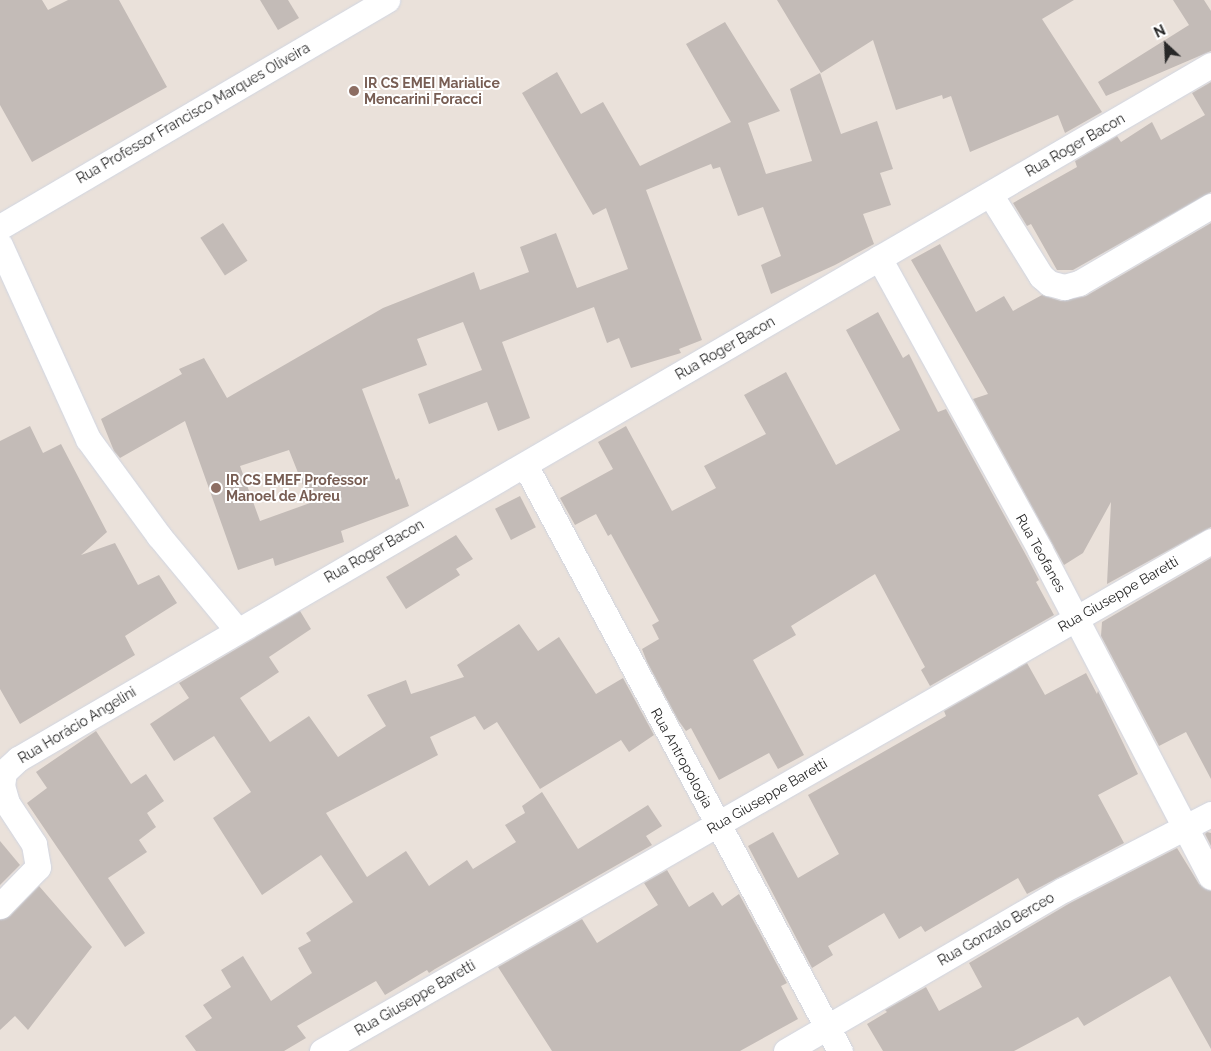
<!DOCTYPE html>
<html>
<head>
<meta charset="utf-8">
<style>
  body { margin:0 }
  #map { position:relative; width:1211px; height:1051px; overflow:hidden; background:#eae1da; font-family:Raleway,sans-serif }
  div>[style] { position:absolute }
  .building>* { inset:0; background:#c3bbb7; transform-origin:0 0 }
  .roads { filter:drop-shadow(0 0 1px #d0d5e1) drop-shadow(0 0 1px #d0d5e1) }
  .minor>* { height:25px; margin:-12.5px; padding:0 12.5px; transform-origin:12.5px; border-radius:12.5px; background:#fff }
  .dots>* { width:14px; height:14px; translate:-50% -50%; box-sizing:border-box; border:2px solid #fff; border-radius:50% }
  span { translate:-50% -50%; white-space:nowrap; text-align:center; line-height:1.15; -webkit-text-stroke:4px #fff; paint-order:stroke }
  .education-label { font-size:14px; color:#785e54; font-weight:700 }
  .left { translate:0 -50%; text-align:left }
  .street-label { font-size:14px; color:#282828 }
  .north { position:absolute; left:1141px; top:20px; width:50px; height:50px; -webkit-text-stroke:4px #fff; paint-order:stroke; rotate:335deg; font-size:14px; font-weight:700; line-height:20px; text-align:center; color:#282828 }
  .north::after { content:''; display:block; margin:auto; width:18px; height:22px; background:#282828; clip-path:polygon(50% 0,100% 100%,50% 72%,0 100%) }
</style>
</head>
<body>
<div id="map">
  <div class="building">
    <i style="clip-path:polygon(0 0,42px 0,48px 10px,68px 0,119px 0,167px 87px,32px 162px,0 105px)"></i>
    <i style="clip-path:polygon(260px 0,288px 0,299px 18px,278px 30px)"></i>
    <i style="clip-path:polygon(777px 0,1074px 0,1042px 19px,1102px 112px,1065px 133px,1058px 115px,970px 152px,951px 96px,943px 99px,942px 95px,896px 110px,873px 40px,821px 73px)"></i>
    <i style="clip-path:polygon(1173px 0,1204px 0,1211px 11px,1211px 51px,1106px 96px,1098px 82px,1189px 25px)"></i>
    <i style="clip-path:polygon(evenodd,725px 22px,780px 111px,748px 123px,766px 174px,812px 161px,790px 89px,820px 73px,841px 134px,877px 121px,893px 169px,880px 173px,891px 205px,863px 214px,874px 244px,835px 265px,771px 294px,761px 265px,781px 256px,763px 207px,738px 216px,720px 167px,713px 169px,711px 164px,646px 190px,702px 340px,679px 349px,681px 353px,631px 368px,619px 338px,607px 343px,594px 307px,502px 342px,530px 418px,498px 431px,487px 402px,429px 424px,418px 394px,482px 370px,463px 322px,417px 339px,427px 365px,362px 389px,396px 480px,399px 478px,409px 506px,341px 531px,344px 542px,275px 566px,273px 558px,238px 570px,185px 421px,120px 458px,114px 451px,101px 419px,182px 374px,179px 369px,204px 358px,227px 398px,383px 308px,474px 272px,480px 290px,529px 272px,520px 247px,556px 233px,577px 288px,628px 269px,606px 208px,593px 215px,522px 93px,557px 72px,581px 114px,603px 102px,640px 166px,731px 122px,686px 44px,725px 22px,289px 450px,310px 503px,260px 521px,240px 466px,289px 450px)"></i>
    <i style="clip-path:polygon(1211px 82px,1211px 192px,1073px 270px,1057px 270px,1031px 224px,1027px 226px,1013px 203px,1077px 167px,1075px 161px,1117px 136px,1121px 142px,1152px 122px,1161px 140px,1205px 115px,1192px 93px)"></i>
    <i style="left:223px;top:223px;width:45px;height:27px;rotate:57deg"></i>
    <i style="clip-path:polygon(1211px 223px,1211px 527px,1107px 584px,1111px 502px,1083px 553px,1064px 565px,973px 399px,988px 394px,911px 260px,940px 244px,976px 312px,1004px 296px,1013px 311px,1042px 295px,1061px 301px,1086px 296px)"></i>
    <i style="clip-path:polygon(878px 312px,903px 358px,909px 354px,938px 412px,946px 409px,1027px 557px,1039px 580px,1036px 582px,1054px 615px,930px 686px,921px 670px,925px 667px,875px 574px,791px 626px,796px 635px,753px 660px,804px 755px,778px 769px,769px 753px,719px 780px,691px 728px,686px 731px,678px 720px,647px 662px,642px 649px,659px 639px,652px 625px,659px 621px,611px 534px,608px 536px,596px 514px,575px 525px,560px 498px,613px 469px,598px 442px,626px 426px,672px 511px,716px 488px,704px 466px,766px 434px,744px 395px,786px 372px,836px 465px,900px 430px,846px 330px)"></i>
    <i style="clip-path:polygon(30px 426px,43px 453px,61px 444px,107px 532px,81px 555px,115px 543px,138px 585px,159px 575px,177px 603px,125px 636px,135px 655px,20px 724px,0 689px,0 441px)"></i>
    <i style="left:520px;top:496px;width:35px;height:28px;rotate:63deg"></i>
    <i style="clip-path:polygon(456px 535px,473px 559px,456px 569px,460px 575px,406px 609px,386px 577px)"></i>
    <i style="clip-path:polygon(1211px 558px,1211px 779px,1186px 732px,1159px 746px,1101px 636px,1102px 622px)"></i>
    <i style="clip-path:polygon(300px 611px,311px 629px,269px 657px,279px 672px,240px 698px,270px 742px,309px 716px,338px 757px,386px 726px,367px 695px,406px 680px,411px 694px,464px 677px,457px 665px,519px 624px,538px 651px,559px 637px,596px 694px,623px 678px,654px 735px,629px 752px,621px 740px,540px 789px,497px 722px,484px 730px,475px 716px,430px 737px,438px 755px,326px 813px,367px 877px,406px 851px,429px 886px,467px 860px,473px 869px,516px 842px,505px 825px,525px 813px,522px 806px,542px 792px,578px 849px,648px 805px,662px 826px,646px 836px,652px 845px,435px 969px,429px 973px,427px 970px,385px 995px,376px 981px,297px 1026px,306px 1038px,284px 1051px,196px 1051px,185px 1036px,212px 1018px,203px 1005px,231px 987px,221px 970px,243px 956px,271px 1001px,312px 973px,298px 948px,311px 941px,306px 933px,353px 902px,321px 855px,262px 895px,213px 818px,251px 792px,214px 736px,174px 761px,150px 724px,189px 698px,179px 683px)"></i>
    <i style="clip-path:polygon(1027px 663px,1045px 695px,1086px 673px,1097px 694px,1098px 691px,1138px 774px,1098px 795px,1124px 843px,1027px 894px,1018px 878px,925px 932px,921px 926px,899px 939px,884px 913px,828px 946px,833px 955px,812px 968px,748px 846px,773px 832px,798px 878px,839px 854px,808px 795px,946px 716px,944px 711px)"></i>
    <i style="clip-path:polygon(96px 731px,131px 784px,146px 774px,164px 801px,147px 813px,156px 827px,139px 840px,147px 852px,108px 878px,145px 933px,125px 947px,27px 803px,47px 788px,36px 772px)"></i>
    <i style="clip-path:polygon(1207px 832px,1211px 833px,1211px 846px,1205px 834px)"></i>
    <i style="clip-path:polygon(0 841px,20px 865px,0 885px)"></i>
    <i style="clip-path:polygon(1177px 848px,1199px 884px,1211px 891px,1211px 1049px,1170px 976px,1084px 1026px,1078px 1017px,1014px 1051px,883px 1051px,867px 1024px,887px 1012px,885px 1010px,926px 987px,939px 1011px,982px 987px,969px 963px,1070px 903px)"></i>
    <i style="clip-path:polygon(667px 870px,689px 907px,713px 892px,722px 906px,739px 894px,787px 983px,781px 986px,798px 1019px,740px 1051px,552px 1051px,498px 967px,582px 919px,597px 943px,658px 905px,644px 883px)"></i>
    <i style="clip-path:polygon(39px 886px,92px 947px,28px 1030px,15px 1016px,0 1030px,0 920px,10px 916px)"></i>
  </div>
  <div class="roads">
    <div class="minor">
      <i style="left:990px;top:194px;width:97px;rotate:58.1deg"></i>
      <i style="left:1041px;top:276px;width:11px;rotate:41deg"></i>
      <i style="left:1049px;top:283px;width:16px;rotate:15deg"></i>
      <i style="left:1064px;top:287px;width:16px;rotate:-15deg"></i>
      <i style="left:1079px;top:283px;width:153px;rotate:-30.3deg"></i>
      <i style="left:0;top:227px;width:449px;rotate:-30.4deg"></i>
      <i style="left:0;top:245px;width:213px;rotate:65.6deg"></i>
      <i style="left:88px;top:439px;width:120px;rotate:53.8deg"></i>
      <i style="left:159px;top:536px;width:122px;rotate:50.3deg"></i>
      <i style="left:879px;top:258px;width:333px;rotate:61.1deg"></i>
      <i style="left:1040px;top:550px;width:369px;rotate:62.4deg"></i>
      <i style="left:525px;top:465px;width:665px;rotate:61.74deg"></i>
      <i style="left:0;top:906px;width:54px;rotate:-45.7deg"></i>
      <i style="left:38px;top:867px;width:23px;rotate:-100deg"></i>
      <i style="left:34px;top:844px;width:49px;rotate:-123.4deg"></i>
      <i style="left:7px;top:803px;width:18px;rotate:-106deg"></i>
      <i style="left:2px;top:786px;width:14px;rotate:-82deg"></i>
      <i style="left:4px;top:772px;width:19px;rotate:-43deg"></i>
      <i style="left:18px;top:759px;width:1380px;rotate:-30.19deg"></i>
      <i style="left:322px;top:1051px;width:1025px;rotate:-29.84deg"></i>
      <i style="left:786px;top:1051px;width:320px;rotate:-30.2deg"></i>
      <i style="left:1063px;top:890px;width:166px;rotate:-27.2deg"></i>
    </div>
  </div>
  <div class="dots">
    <i style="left:354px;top:91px;background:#8d6e63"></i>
    <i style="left:216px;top:488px;background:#8d6e63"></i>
  </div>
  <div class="education-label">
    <span class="left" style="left:364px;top:91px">IR CS EMEI Marialice<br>Mencarini Foracci</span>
    <span class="left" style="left:226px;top:488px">IR CS EMEF Professor<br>Manoel de Abreu</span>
  </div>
  <div class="street-label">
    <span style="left:193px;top:113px;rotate:-30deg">Rua Professor Francisco Marques Oliveira</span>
    <span style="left:1075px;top:145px;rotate:-30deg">Rua Roger Bacon</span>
    <span style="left:725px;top:348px;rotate:-30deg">Rua Roger Bacon</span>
    <span style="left:374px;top:551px;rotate:-30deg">Rua Roger Bacon</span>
    <span style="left:1041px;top:553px;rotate:61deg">Rua Teofanes</span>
    <span style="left:1118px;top:594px;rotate:-30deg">Rua Giuseppe Baretti</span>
    <span style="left:77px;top:725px;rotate:-31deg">Rua Horácio Angelini</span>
    <span style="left:682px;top:758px;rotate:61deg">Rua Antropologia</span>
    <span style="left:767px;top:796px;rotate:-30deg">Rua Giuseppe Baretti</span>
    <span style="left:996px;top:929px;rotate:-30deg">Rua Gonzalo Berceo</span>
    <span style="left:415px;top:998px;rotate:-30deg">Rua Giuseppe Baretti</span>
  </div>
  <div class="north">N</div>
</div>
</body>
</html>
